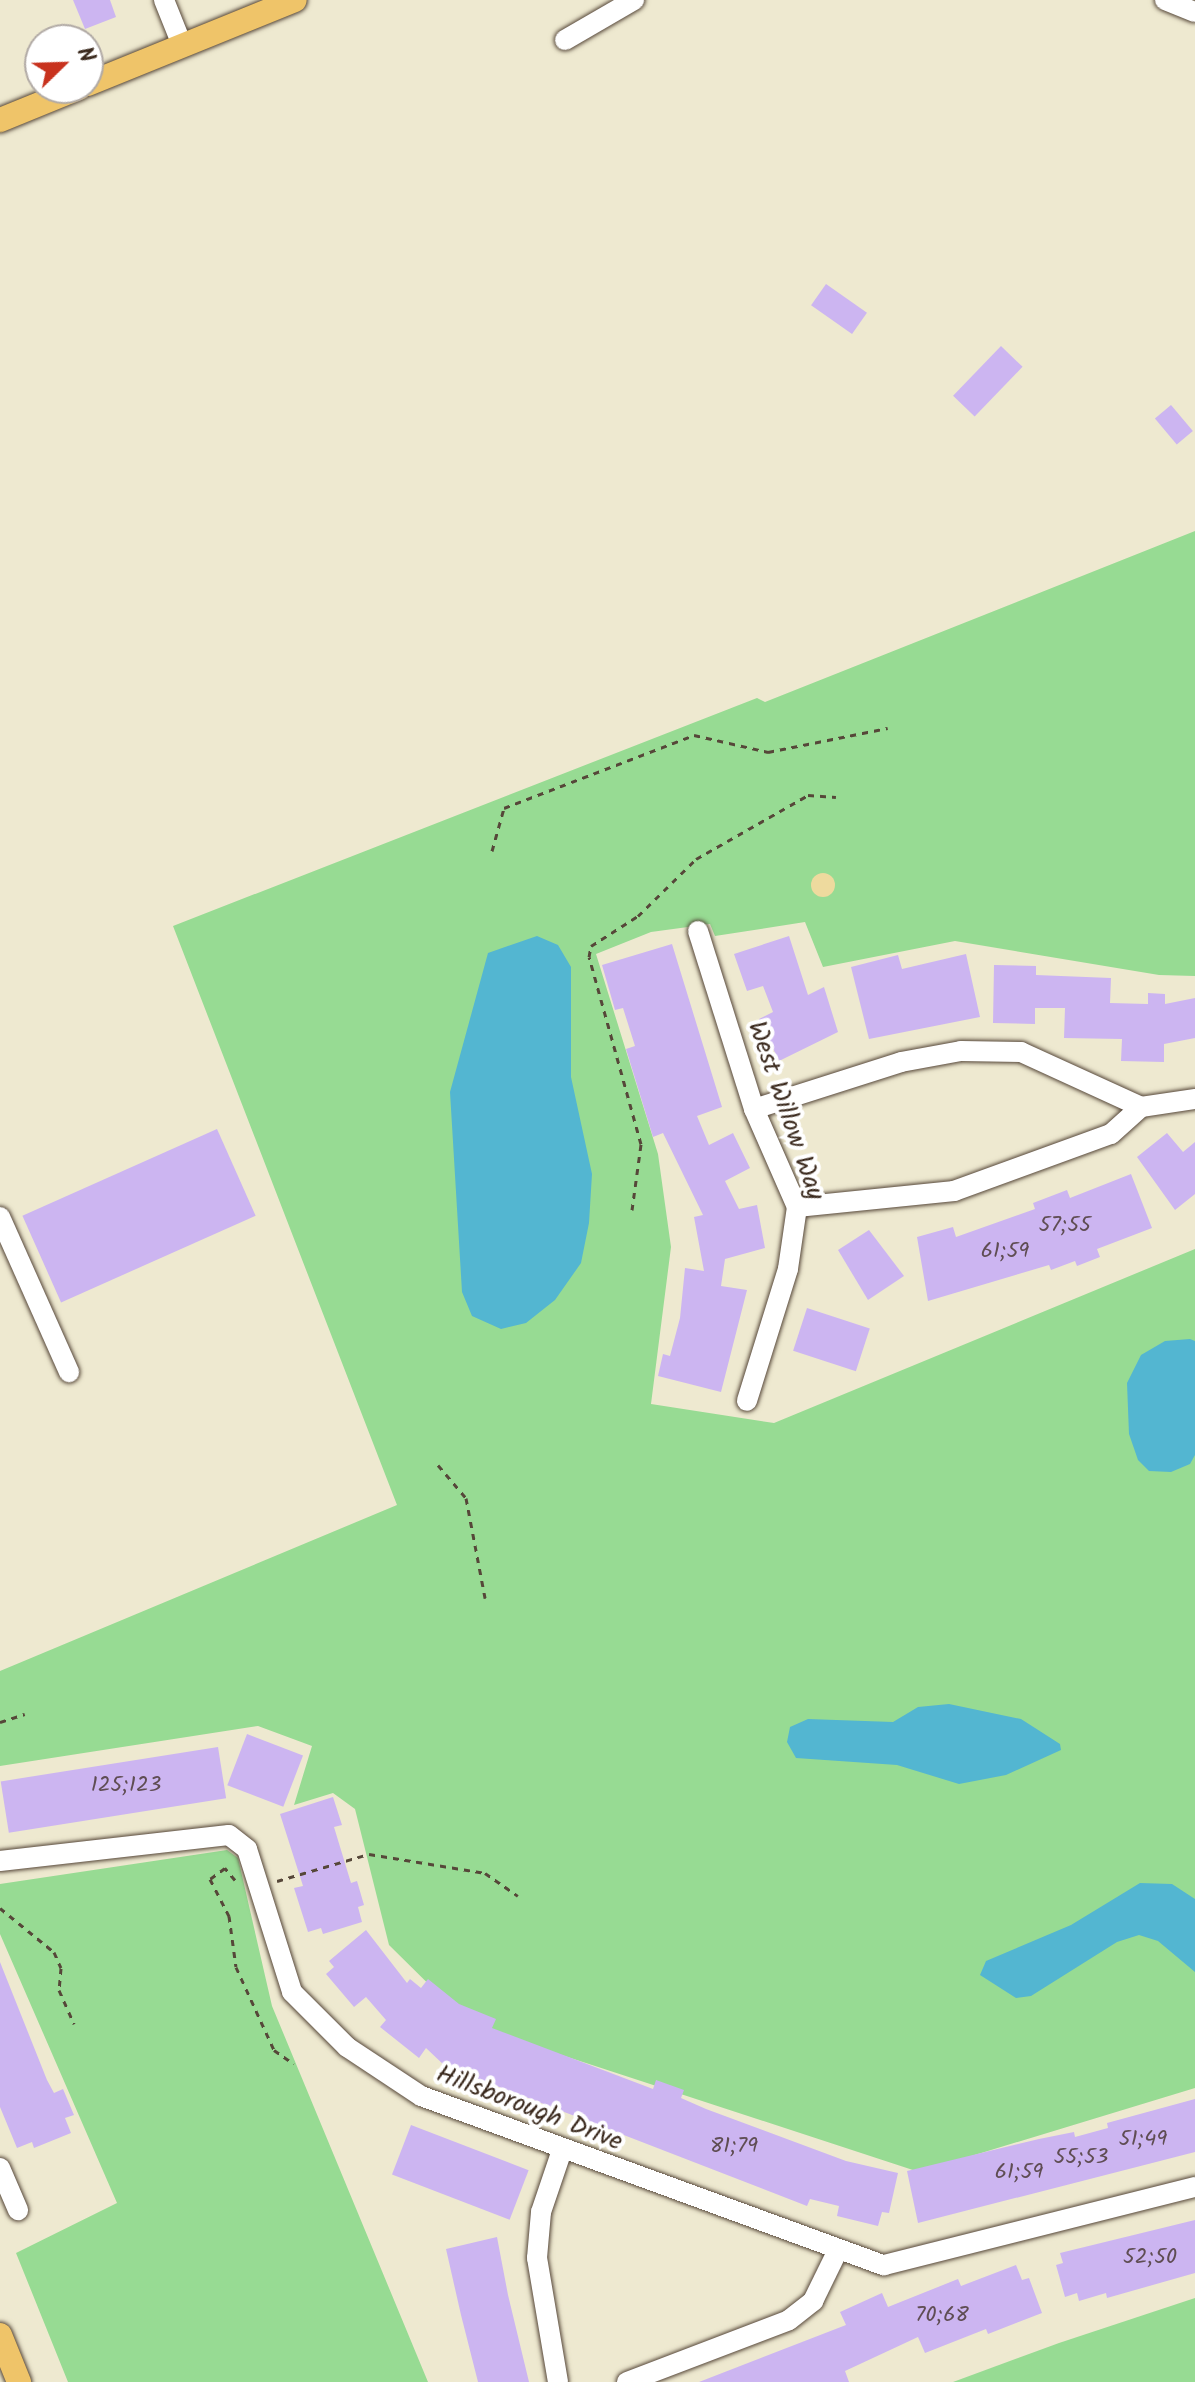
<!DOCTYPE html>
<html>
<head>
<meta charset="utf-8">
<style>
  body { margin:0 }
  #map { position:relative; width:1195px; height:2382px; overflow:hidden; background:#eee9d0; font-family:Kalam,sans-serif }
  div>[style] { position:absolute }
  .green>* { inset:0; background:#97db93 }
  .sand>* { inset:0; background:#eeda9e }
  .round { border-radius:50% }
  .water>* { inset:0; background:#53b6d1 }
  .building>* { inset:0; background:#ccb5f1; transform-origin:0 0 }
  .path>* { height:3px; margin-top:-1.5px; transform-origin:0; background:repeating-linear-gradient(90deg,#564739 0 6px,transparent 0 12px) }
  .roads { filter:drop-shadow(0 0 2px #564739) drop-shadow(0 0 2px #564739) }
  .minor>* { height:20px; margin:-10px; padding:0 10px; transform-origin:10px; border-radius:10px; background:#fff }
  .major>* { height:24px; margin:-12px; padding:0 12px; transform-origin:12px; border-radius:12px; background:#efc469 }
  span { translate:-50% -50%; white-space:nowrap; text-align:center; line-height:1.15; -webkit-text-stroke:8px #fff; paint-order:stroke }
  .number-label { font-size:22px; color:#5f4d53 }
  .number-label span { -webkit-text-stroke-width:0 }
  .street-label { font-size:26px; color:#3b2a1e }
  .north { position:absolute; left:24px; top:24px; width:80px; height:80px; box-sizing:border-box; background:#fff; border:2px solid #b1aaa5; border-radius:50%; rotate:67deg; font-size:22px; font-weight:700; line-height:32px; text-align:center; color:#3b2a1e }
  .north::after { content:''; display:block; margin:auto; width:28px; height:36px; background:#c8321e; clip-path:polygon(50% 0,100% 100%,50% 72%,0 100%) }
</style>
</head>
<body>
<div id="map">
  <div class="green">
    <i style="clip-path:polygon(1195px 531px,1195px 976px,1159px 975px,955px 941px,823px 967px,805px 922px,715px 936px,710px 924px,651px 932px,596px 954px,658px 1154px,671px 1247px,651px 1404px,774px 1423px,1195px 1249px,1195px 2088px,919px 2172px,470px 2025px,389px 1945px,355px 1809px,333px 1793px,294px 1805px,312px 1746px,258px 1726px,0 1766px,0 1671px,397px 1505px,173px 926px,757px 698px,765px 702px)"></i>
    <i style="clip-path:polygon(227px 1850px,238px 1858px,272px 2006px,428px 2382px,68px 2382px,16px 2253px,117px 2203px,0 1934px,0 1884px)"></i>
    <i style="clip-path:polygon(1195px 2298px,1195px 2382px,953px 2382px,1059px 2343px)"></i>
  </div>
  <div class="sand">
    <i class="round" style="left:811px;top:873px;width:24px;height:24px"></i>
  </div>
  <div class="water">
    <i style="clip-path:polygon(537px 936px,558px 945px,571px 967px,571px 1077px,592px 1174px,589px 1223px,581px 1263px,555px 1300px,526px 1323px,501px 1329px,472px 1316px,462px 1292px,450px 1092px,488px 953px)"></i>
    <i style="clip-path:polygon(1190px 1339px,1195px 1341px,1195px 1455px,1190px 1464px,1171px 1472px,1149px 1471px,1138px 1460px,1129px 1434px,1127px 1383px,1141px 1355px,1165px 1341px)"></i>
    <i style="clip-path:polygon(949px 1704px,1021px 1719px,1060px 1744px,1061px 1750px,1006px 1775px,959px 1784px,897px 1765px,796px 1758px,787px 1742px,790px 1727px,808px 1719px,893px 1722px,918px 1707px)"></i>
    <i style="clip-path:polygon(1140px 1883px,1172px 1884px,1195px 1899px,1195px 1972px,1158px 1941px,1139px 1935px,1117px 1942px,1031px 1996px,1016px 1998px,980px 1975px,986px 1961px,1071px 1925px)"></i>
  </div>
  <div class="building">
    <i style="clip-path:polygon(73px 0,110px 0,116px 17px,85px 29px)"></i>
    <i style="left:826px;top:284px;width:50px;height:26px;rotate:35deg"></i>
    <i style="left:1001px;top:346px;width:30px;height:69px;rotate:44deg"></i>
    <i style="left:1171px;top:405px;width:34px;height:21px;rotate:50deg"></i>
    <i style="clip-path:polygon(789px 936px,808px 995px,824px 987px,838px 1032px,779px 1061px,759px 1019px,773px 1012px,763px 986px,747px 991px,734px 954px)"></i>
    <i style="clip-path:polygon(672px 944px,722px 1107px,697px 1116px,709px 1145px,733px 1133px,750px 1168px,725px 1181px,739px 1209px,757px 1205px,765px 1248px,725px 1259px,721px 1286px,747px 1290px,721px 1392px,658px 1376px,663px 1354px,670px 1356px,680px 1318px,685px 1268px,704px 1271px,694px 1217px,703px 1215px,663px 1133px,653px 1137px,626px 1049px,635px 1046px,623px 1008px,615px 1010px,602px 965px)"></i>
    <i style="clip-path:polygon(966px 954px,980px 1017px,869px 1039px,851px 967px,898px 955px,902px 969px)"></i>
    <i style="clip-path:polygon(994px 965px,1036px 966px,1036px 975px,1111px 978px,1110px 1003px,1148px 1004px,1148px 993px,1165px 994px,1165px 1004px,1195px 998px,1195px 1038px,1164px 1044px,1164px 1062px,1121px 1061px,1122px 1039px,1064px 1038px,1065px 1008px,1035px 1008px,1035px 1024px,993px 1023px)"></i>
    <i style="left:217px;top:1129px;width:95px;height:213px;rotate:66deg"></i>
    <i style="clip-path:polygon(1167px 1133px,1183px 1152px,1195px 1142px,1195px 1194px,1175px 1210px,1137px 1157px)"></i>
    <i style="clip-path:polygon(1131px 1174px,1152px 1228px,1097px 1249px,1100px 1257px,1077px 1266px,1075px 1261px,1051px 1270px,1049px 1265px,928px 1301px,917px 1237px,953px 1227px,956px 1237px,1035px 1209px,1033px 1203px,1067px 1190px,1070px 1198px)"></i>
    <i style="clip-path:polygon(869px 1230px,904px 1276px,868px 1300px,838px 1250px)"></i>
    <i style="left:807px;top:1308px;width:66px;height:45px;rotate:18deg"></i>
    <i style="left:247px;top:1734px;width:60px;height:55px;rotate:21deg"></i>
    <i style="left:218px;top:1747px;width:52px;height:220px;rotate:81deg"></i>
    <i style="clip-path:polygon(333px 1797px,342px 1825px,334px 1827px,351px 1883px,357px 1881px,364px 1905px,358px 1907px,362px 1922px,323px 1934px,321px 1928px,308px 1932px,294px 1888px,303px 1886px,280px 1814px)"></i>
    <i style="clip-path:polygon(366px 1930px,407px 1983px,410px 1979px,421px 1988px,428px 1979px,459px 2004px,496px 2019px,492px 2028px,653px 2089px,656px 2080px,684px 2090px,681px 2098px,706px 2109px,846px 2161px,898px 2173px,889px 2213px,882px 2212px,878px 2226px,837px 2216px,839px 2206px,810px 2199px,807px 2206px,445px 2066px,426px 2048px,419px 2058px,380px 2027px,386px 2020px,366px 1997px,354px 2007px,326px 1974px,334px 1967px,329px 1961px)"></i>
    <i style="clip-path:polygon(0 1962px,47px 2080px,54px 2093px,63px 2089px,74px 2115px,65px 2118px,71px 2133px,34px 2148px,32px 2142px,17px 2148px,0 2107px)"></i>
    <i style="clip-path:polygon(1195px 2099px,1195px 2152px,918px 2223px,907px 2171px,1039px 2139px,1074px 2132px,1075px 2137px,1108px 2128px,1107px 2123px)"></i>
    <i style="left:411px;top:2125px;width:126px;height:53px;rotate:21deg"></i>
    <i style="clip-path:polygon(1195px 2220px,1195px 2273px,1107px 2298px,1106px 2293px,1079px 2301px,1077px 2293px,1065px 2297px,1056px 2265px,1063px 2263px,1060px 2253px)"></i>
    <i style="clip-path:polygon(497px 2237px,508px 2295px,529px 2382px,478px 2382px,461px 2315px,446px 2249px)"></i>
    <i style="clip-path:polygon(1016px 2265px,1022px 2280px,1029px 2278px,1042px 2313px,988px 2334px,986px 2329px,925px 2353px,918px 2337px,845px 2371px,849px 2382px,699px 2382px,846px 2325px,840px 2312px,882px 2293px,888px 2307px,958px 2279px,961px 2286px)"></i>
  </div>
  <div class="path">
    <i style="left:492px;top:851px;width:45px;rotate:-74.4deg"></i>
    <i style="left:504px;top:808px;width:204px;rotate:-21deg"></i>
    <i style="left:694px;top:735px;width:76px;rotate:12.9deg"></i>
    <i style="left:768px;top:752px;width:122px;rotate:-11.3deg"></i>
    <i style="left:632px;top:1210px;width:67px;rotate:-82.2deg"></i>
    <i style="left:641px;top:1144px;width:194px;rotate:-105.5deg"></i>
    <i style="left:589px;top:957px;width:11px;rotate:-80deg"></i>
    <i style="left:591px;top:946px;width:56px;rotate:-32.6deg"></i>
    <i style="left:638px;top:916px;width:81px;rotate:-44.5deg"></i>
    <i style="left:696px;top:859px;width:129px;rotate:-29.7deg"></i>
    <i style="left:808px;top:795px;width:28px;rotate:4deg"></i>
    <i style="left:438px;top:1465px;width:43px;rotate:49.7deg"></i>
    <i style="left:466px;top:1498px;width:102px;rotate:79.2deg"></i>
    <i style="left:0;top:1722px;width:26px;rotate:-18deg"></i>
    <i style="left:235px;top:1880px;width:16px;rotate:-130deg"></i>
    <i style="left:225px;top:1868px;width:19px;rotate:144deg"></i>
    <i style="left:210px;top:1879px;width:42px;rotate:62.8deg"></i>
    <i style="left:229px;top:1916px;width:51px;rotate:82.2deg"></i>
    <i style="left:236px;top:1967px;width:91px;rotate:65.4deg"></i>
    <i style="left:274px;top:2050px;width:24px;rotate:35deg"></i>
    <i style="left:277px;top:1881px;width:96px;rotate:-16.4deg"></i>
    <i style="left:369px;top:1854px;width:118px;rotate:9.3deg"></i>
    <i style="left:485px;top:1873px;width:40px;rotate:34.9deg"></i>
    <i style="left:0;top:1908px;width:70px;rotate:39.2deg"></i>
    <i style="left:54px;top:1952px;width:17px;rotate:66deg"></i>
    <i style="left:61px;top:1968px;width:22px;rotate:95deg"></i>
    <i style="left:59px;top:1990px;width:37px;rotate:66deg"></i>
  </div>
  <div class="roads">
    <div class="minor">
      <i style="left:164px;top:0;width:48px;rotate:68.2deg"></i>
      <i style="left:1165px;top:0;width:32px;rotate:22deg"></i>
      <i style="left:565px;top:40px;width:80px;rotate:-30.1deg"></i>
      <i style="left:698px;top:931px;width:187px;rotate:72.5deg"></i>
      <i style="left:754px;top:1109px;width:107px;rotate:66.3deg"></i>
      <i style="left:797px;top:1207px;width:63px;rotate:98.3deg"></i>
      <i style="left:788px;top:1269px;width:138px;rotate:107.3deg"></i>
      <i style="left:754px;top:1109px;width:154px;rotate:-17.7deg"></i>
      <i style="left:901px;top:1062px;width:61px;rotate:-10.4deg"></i>
      <i style="left:961px;top:1051px;width:60px;rotate:1deg"></i>
      <i style="left:1021px;top:1052px;width:132px;rotate:24.6deg"></i>
      <i style="left:1141px;top:1107px;width:55px;rotate:-8.4deg"></i>
      <i style="left:797px;top:1207px;width:158px;rotate:-5.8deg"></i>
      <i style="left:954px;top:1191px;width:167px;rotate:-20deg"></i>
      <i style="left:1111px;top:1134px;width:40px;rotate:-42deg"></i>
      <i style="left:0;top:1217px;width:170px;rotate:66deg"></i>
      <i style="left:0;top:1861px;width:230px;rotate:-6.5deg"></i>
      <i style="left:229px;top:1835px;width:23px;rotate:38deg"></i>
      <i style="left:247px;top:1849px;width:150px;rotate:72.5deg"></i>
      <i style="left:292px;top:1992px;width:78px;rotate:45deg"></i>
      <i style="left:347px;top:2047px;width:89px;rotate:33.5deg"></i>
      <i style="left:421px;top:2096px;width:493px;rotate:20.1deg"></i>
      <i style="left:884px;top:2265px;width:321px;rotate:-14.1deg"></i>
      <i style="left:0;top:2168px;width:46px;rotate:66.8deg"></i>
      <i style="left:558px;top:2382px;width:126px;rotate:-99.6deg"></i>
      <i style="left:537px;top:2258px;width:46px;rotate:-85deg"></i>
      <i style="left:541px;top:2212px;width:65px;rotate:-71.3deg"></i>
      <i style="left:627px;top:2382px;width:173px;rotate:-20.9deg"></i>
      <i style="left:789px;top:2320px;width:31px;rotate:-38deg"></i>
      <i style="left:813px;top:2301px;width:55px;rotate:-63.9deg"></i>
    </div>
    <div class="major">
      <i style="left:88px;top:84px;width:223px;rotate:-22.1deg"></i>
      <i style="left:0;top:120px;width:85px;rotate:-22.1deg"></i>
      <i style="left:0;top:2335px;width:51px;rotate:68deg"></i>
    </div>
  </div>
  <div class="number-label">
    <span style="left:1065px;top:1226px">57;55</span>
    <span style="left:1005px;top:1252px">61;59</span>
    <span style="left:126px;top:1786px">125;123</span>
    <span style="left:1143px;top:2140px">51;49</span>
    <span style="left:734px;top:2147px">81;79</span>
    <span style="left:1081px;top:2158px">55;53</span>
    <span style="left:1019px;top:2173px">61;59</span>
    <span style="left:1150px;top:2258px">52;50</span>
    <span style="left:942px;top:2316px">70;68</span>
  </div>
  <div class="street-label">
    <span style="left:785px;top:1111px;rotate:71deg">West Willow Way</span>
    <span style="left:529px;top:2109px;rotate:21deg">Hillsborough Drive</span>
  </div>
  <div class="north">N</div>
</div>
</body>
</html>
